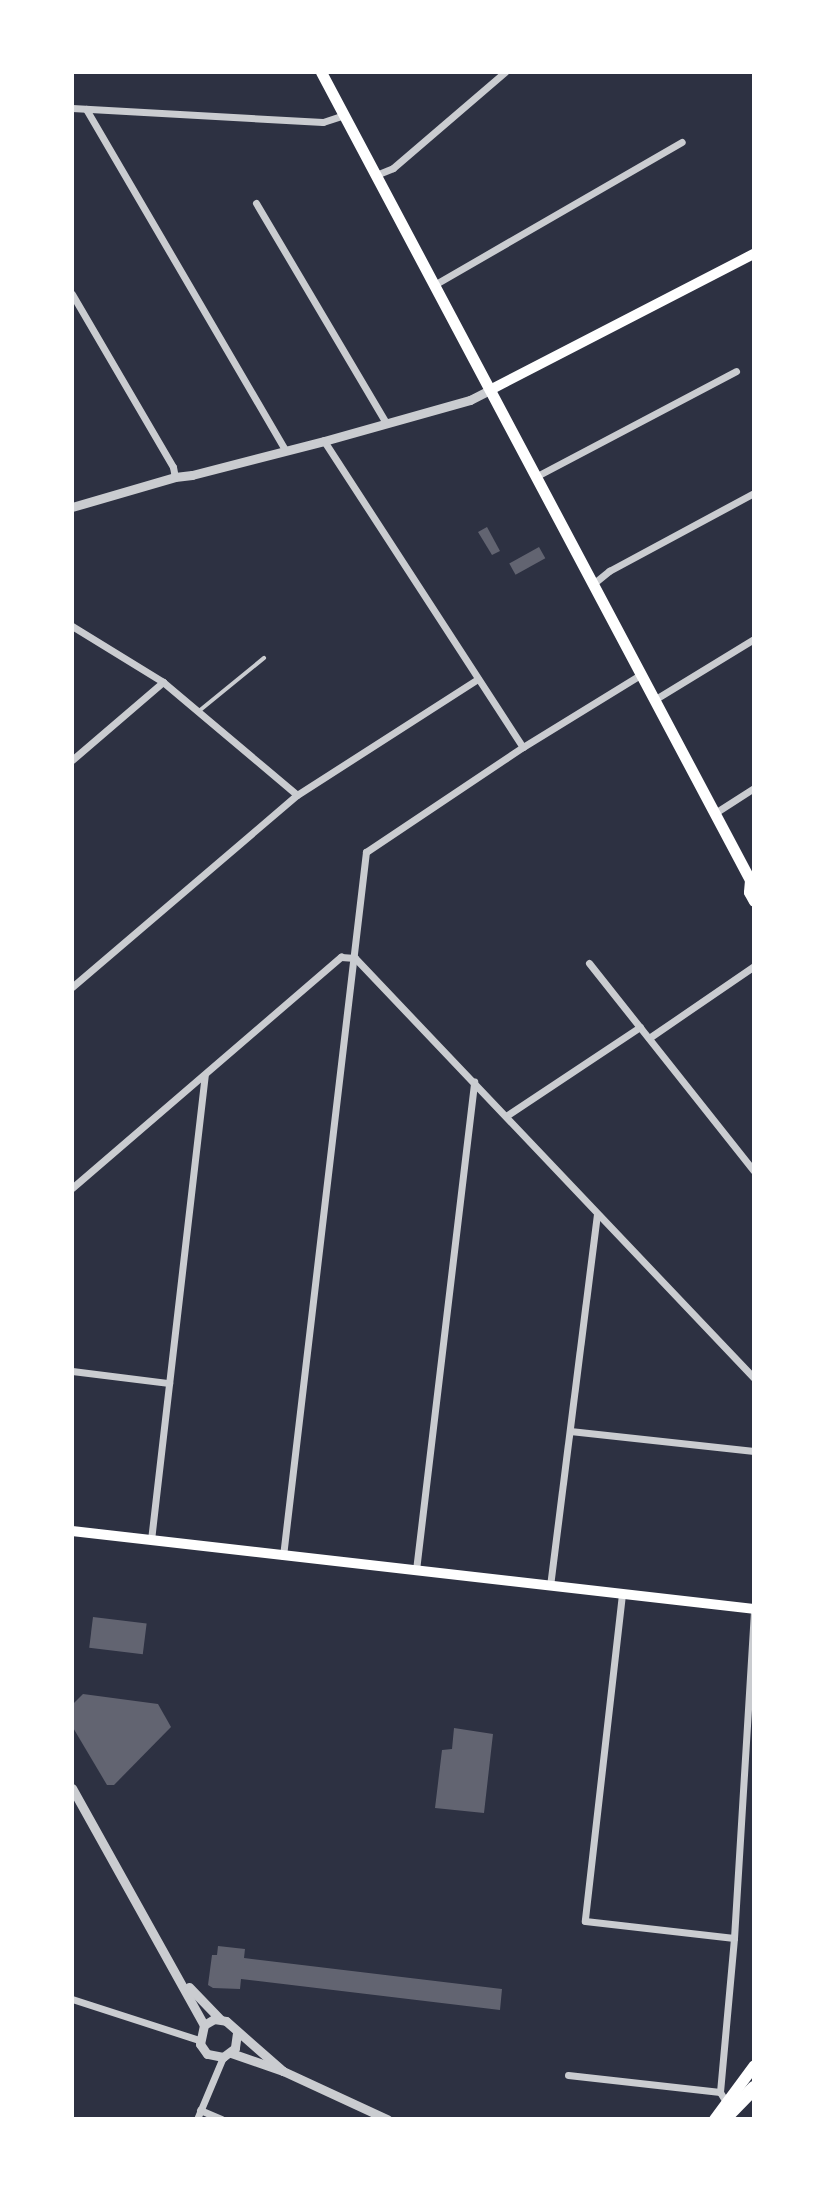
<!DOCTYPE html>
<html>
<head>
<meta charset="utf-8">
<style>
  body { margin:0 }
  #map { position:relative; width:826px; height:2191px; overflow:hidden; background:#2d3142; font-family:Quicksand,sans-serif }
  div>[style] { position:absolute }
  .building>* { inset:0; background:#626471; transform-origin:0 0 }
  .service>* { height:4px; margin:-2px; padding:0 2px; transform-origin:2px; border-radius:2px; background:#caccd0 }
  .minor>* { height:7px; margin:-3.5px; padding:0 3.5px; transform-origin:3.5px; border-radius:3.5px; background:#caccd0 }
  .tertiary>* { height:9px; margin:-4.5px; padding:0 4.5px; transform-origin:4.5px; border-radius:4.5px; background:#caccd0 }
  .secondary>* { height:10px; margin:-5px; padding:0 5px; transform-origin:5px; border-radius:5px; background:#fff }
  .primary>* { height:11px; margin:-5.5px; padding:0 5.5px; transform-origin:5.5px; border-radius:5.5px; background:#fff }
  .motorway>* { height:14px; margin:-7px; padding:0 7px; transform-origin:7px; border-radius:7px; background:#fff }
  span { translate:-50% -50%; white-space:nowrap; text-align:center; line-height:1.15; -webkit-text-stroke:7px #fff; paint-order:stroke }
  .frame { position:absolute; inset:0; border:74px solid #fff; pointer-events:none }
</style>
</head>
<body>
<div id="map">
  <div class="building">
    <i style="clip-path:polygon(487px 527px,500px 551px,492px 555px,478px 532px)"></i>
    <i style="left:539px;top:547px;width:13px;height:34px;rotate:61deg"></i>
    <i style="left:93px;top:1617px;width:54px;height:31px;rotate:7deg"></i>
    <i style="clip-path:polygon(83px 1694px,158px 1704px,171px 1727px,114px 1785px,107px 1785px,72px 1726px,72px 1705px)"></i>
    <i style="clip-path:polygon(454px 1728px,493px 1734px,484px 1813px,435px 1808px,442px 1750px,452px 1749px)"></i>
    <i style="clip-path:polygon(218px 1946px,245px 1949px,244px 1958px,502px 1989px,500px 2010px,241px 1979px,240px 1989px,213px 1988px,208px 1985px,212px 1955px,217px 1955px)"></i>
  </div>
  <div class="service">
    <i style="left:199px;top:711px;width:84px;rotate:-39.2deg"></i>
  </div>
  <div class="minor">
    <i style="left:72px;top:108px;width:251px;rotate:3.2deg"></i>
    <i style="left:323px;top:122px;width:22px;rotate:-18deg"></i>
    <i style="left:86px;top:109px;width:396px;rotate:59.7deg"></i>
    <i style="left:376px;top:175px;width:18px;rotate:-22deg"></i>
    <i style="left:393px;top:168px;width:148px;rotate:-40.6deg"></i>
    <i style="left:256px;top:203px;width:256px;rotate:59.4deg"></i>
    <i style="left:434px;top:285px;width:286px;rotate:-30deg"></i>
    <i style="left:72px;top:294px;width:200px;rotate:59.7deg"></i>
    <i style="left:173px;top:467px;width:10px;rotate:79deg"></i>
    <i style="left:324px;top:441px;width:365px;rotate:57deg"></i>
    <i style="left:537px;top:476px;width:225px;rotate:-27.8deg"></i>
    <i style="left:593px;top:584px;width:21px;rotate:-39deg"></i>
    <i style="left:609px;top:571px;width:165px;rotate:-28.3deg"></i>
    <i style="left:72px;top:626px;width:107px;rotate:31.6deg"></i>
    <i style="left:163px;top:682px;width:175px;rotate:40.1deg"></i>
    <i style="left:654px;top:700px;width:117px;rotate:-31.4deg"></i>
    <i style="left:72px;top:760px;width:120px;rotate:-40.6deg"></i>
    <i style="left:715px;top:813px;width:46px;rotate:-32.7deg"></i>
    <i style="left:355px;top:958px;width:579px;rotate:46.47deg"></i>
    <i style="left:589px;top:963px;width:265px;rotate:51.6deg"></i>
    <i style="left:72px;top:987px;width:296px;rotate:-40.5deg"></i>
    <i style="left:297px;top:795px;width:215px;rotate:-32.7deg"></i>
    <i style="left:649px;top:1038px;width:127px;rotate:-34.4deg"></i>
    <i style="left:506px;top:1116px;width:161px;rotate:-33.6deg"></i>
    <i style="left:72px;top:1188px;width:355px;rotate:-40.7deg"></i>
    <i style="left:341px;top:957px;width:14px;rotate:4deg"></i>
    <i style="left:72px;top:1371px;width:98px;rotate:7.1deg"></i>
    <i style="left:570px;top:1431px;width:185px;rotate:6.2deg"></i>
    <i style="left:151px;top:1540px;width:468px;rotate:-83.4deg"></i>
    <i style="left:283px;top:1556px;width:709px;rotate:-83.28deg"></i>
    <i style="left:366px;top:852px;width:189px;rotate:-33.8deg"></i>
    <i style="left:523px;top:747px;width:137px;rotate:-31.6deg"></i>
    <i style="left:416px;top:1570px;width:492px;rotate:-83.2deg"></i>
    <i style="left:550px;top:1586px;width:374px;rotate:-82.8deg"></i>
    <i style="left:622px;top:1594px;width:329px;rotate:96.5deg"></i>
    <i style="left:585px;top:1921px;width:150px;rotate:6.5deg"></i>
    <i style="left:72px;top:1999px;width:133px;rotate:17.9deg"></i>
    <i style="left:568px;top:2075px;width:153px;rotate:6.4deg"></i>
    <i style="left:726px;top:2102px;width:12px;rotate:-121deg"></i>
    <i style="left:720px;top:2092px;width:155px;rotate:-84.8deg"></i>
    <i style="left:734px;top:1938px;width:331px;rotate:-86.5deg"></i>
    <i style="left:200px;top:2110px;width:23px;rotate:23deg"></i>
    <i style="left:197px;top:2119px;width:67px;rotate:-67.2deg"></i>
  </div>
  <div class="tertiary">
    <i style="left:72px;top:507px;width:107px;rotate:-16.2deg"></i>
    <i style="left:175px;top:477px;width:17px;rotate:-7deg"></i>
    <i style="left:192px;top:475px;width:136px;rotate:-14.4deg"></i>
    <i style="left:324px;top:441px;width:152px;rotate:-15.7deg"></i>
    <i style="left:470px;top:400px;width:22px;rotate:-27deg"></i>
    <i style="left:72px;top:1788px;width:271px;rotate:60.9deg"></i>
    <i style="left:189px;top:1987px;width:45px;rotate:45.9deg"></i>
    <i style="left:237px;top:2033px;width:15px;rotate:98deg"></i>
    <i style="left:235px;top:2048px;width:15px;rotate:143deg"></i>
    <i style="left:223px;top:2057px;width:16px;rotate:-169deg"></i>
    <i style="left:207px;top:2054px;width:12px;rotate:-125deg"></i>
    <i style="left:200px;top:2044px;width:19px;rotate:-78deg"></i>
    <i style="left:204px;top:2025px;width:12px;rotate:-31deg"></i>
    <i style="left:214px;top:2019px;width:12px;rotate:9deg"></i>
    <i style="left:226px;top:2021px;width:76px;rotate:41.3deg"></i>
    <i style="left:231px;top:2053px;width:55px;rotate:19.1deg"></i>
    <i style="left:283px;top:2071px;width:115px;rotate:24.8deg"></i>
  </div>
  <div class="secondary">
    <i style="left:490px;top:390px;width:297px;rotate:-27.3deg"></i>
    <i style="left:72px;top:1531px;width:686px;rotate:6.52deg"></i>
  </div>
  <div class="primary">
    <i style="left:321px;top:72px;width:915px;rotate:62.03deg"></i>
    <i style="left:750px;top:880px;width:12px;rotate:95deg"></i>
    <i style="left:749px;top:892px;width:10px;rotate:61deg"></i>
    <i style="left:714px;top:2119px;width:67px;rotate:-53.5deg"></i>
  </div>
  <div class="motorway">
    <i style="left:724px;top:2119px;width:43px;rotate:-45.9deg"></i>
  </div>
  <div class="frame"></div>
</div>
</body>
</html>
